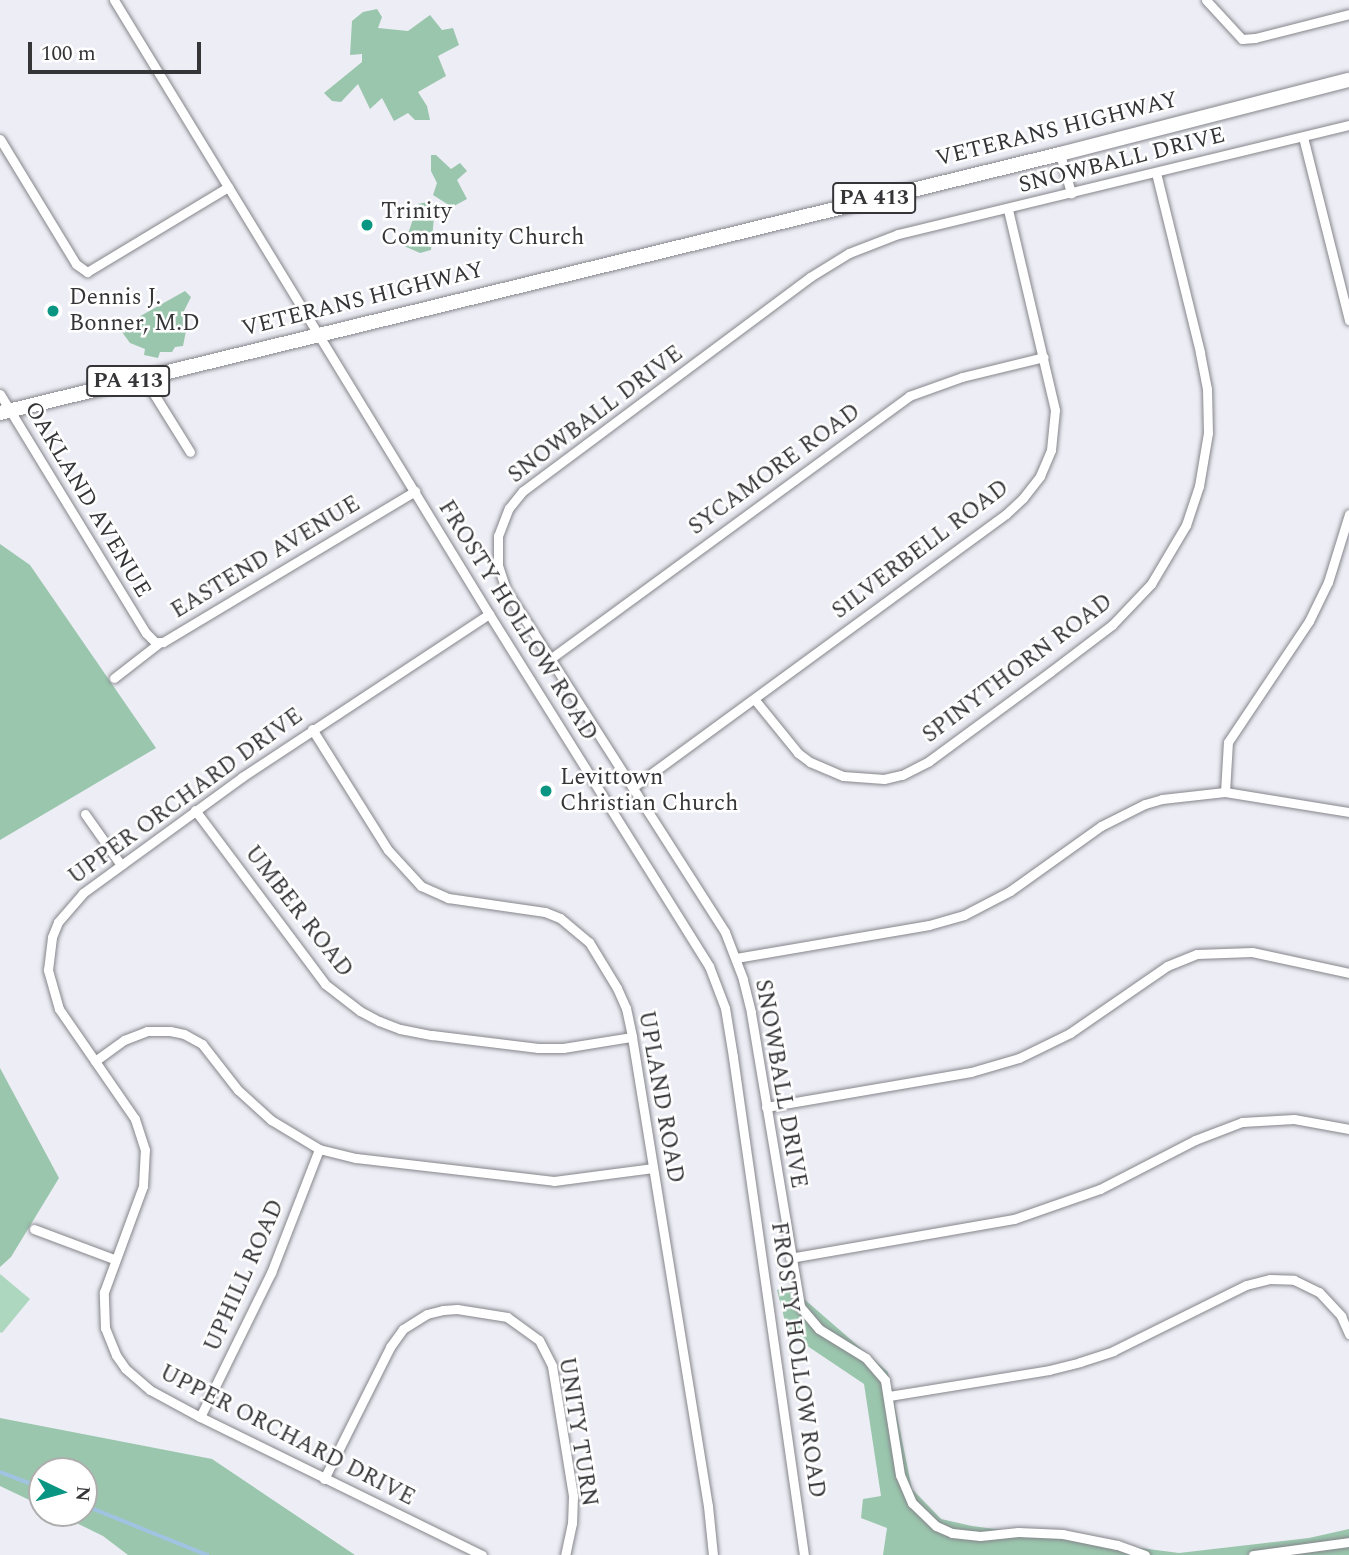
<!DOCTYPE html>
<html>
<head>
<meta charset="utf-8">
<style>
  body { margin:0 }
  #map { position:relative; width:1349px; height:1555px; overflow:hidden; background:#ededf5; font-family:Spectral,serif }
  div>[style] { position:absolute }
  .green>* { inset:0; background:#aed7c0 }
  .forest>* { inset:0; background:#9ac6ad }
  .stream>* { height:3.5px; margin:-1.75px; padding:0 1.75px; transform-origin:1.75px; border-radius:1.75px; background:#a0c3e2 }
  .roads { filter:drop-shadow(0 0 2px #85858b) drop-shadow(0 0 2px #85858b) }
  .minor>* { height:9px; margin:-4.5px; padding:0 4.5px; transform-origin:4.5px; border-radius:4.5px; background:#fff }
  .primary>* { height:14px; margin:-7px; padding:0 7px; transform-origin:7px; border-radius:7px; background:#fff }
  .dots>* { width:19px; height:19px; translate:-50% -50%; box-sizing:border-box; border:4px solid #fff; border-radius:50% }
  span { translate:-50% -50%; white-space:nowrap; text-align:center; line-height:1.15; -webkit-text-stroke:5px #fff; paint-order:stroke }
  .shield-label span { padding:2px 5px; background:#fff; border:2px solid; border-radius:5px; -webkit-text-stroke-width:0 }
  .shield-label { font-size:21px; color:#353538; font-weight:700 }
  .street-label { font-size:23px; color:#353538 }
  .poi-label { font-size:23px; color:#353538 }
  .left { translate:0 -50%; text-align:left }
  .north { position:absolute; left:28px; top:1457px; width:70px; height:70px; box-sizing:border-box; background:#fff; border:2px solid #aeaeaf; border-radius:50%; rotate:95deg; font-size:19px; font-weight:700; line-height:28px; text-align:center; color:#353538 }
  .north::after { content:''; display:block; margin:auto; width:24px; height:32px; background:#089581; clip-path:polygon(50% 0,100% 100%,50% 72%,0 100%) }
  .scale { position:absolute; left:28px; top:42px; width:173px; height:32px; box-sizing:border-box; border:4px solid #353538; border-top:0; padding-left:9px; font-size:21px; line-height:24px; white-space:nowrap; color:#353538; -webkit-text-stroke:5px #fff; paint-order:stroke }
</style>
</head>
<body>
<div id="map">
  <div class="green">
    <i style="clip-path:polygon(0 1274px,30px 1299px,2px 1333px,0 1332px)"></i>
  </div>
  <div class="forest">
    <i style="clip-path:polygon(377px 9px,382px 17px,378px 28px,408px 31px,430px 15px,442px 30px,453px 28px,459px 45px,438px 56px,446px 76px,418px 92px,427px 106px,430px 120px,415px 120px,408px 113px,394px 121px,382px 98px,370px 109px,358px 84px,341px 102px,332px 101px,324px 93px,362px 62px,362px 54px,350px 55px,352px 21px,363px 12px)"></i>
    <i style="clip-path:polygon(431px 155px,436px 155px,451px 169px,460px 163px,467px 171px,457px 180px,467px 199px,452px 207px,433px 195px,437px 183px,431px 171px)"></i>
    <i style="clip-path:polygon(428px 202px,435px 206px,431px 250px,420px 253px,404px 246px,418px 204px)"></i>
    <i style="clip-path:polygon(185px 291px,191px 297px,183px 313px,189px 316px,183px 346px,175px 347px,172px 352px,160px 352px,158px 358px,144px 355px,145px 349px,130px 343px,119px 328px)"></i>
    <i style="clip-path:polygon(0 544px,30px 565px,156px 748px,0 840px)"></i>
    <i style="clip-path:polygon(0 1068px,59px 1178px,11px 1257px,0 1267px)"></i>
    <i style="clip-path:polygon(788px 1285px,888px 1372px,912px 1489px,941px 1519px,972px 1526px,1179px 1553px,1309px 1538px,1349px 1529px,1349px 1555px,883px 1555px,887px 1528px,861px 1518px,863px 1499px,881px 1496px,864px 1384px,788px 1333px,777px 1290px)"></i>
    <i style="clip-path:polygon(0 1418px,212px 1459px,355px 1555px,128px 1555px,103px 1536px,56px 1513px,84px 1513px,84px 1471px,42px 1471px,42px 1506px,0 1486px)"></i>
  </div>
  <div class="stream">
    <i style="left:0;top:1472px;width:45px;rotate:20.9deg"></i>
    <i style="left:84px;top:1505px;width:133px;rotate:22.1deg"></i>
  </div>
  <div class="roads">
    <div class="minor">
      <i style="left:114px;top:0;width:719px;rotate:58.59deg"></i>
      <i style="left:489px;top:614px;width:415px;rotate:58deg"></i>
      <i style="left:709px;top:966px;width:45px;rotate:69.1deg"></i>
      <i style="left:725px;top:1008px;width:50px;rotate:80.7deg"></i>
      <i style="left:733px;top:1057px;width:503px;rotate:81.89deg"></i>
      <i style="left:1206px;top:0;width:53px;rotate:47.3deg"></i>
      <i style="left:1242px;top:39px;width:13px;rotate:-4deg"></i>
      <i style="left:1255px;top:38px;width:97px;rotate:-14.3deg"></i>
      <i style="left:1303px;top:137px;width:189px;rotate:75.9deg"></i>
      <i style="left:0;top:139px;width:146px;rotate:58.7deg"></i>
      <i style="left:76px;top:264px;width:14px;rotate:36deg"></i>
      <i style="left:87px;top:272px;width:165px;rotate:-31.1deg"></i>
      <i style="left:1060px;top:154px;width:41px;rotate:74.2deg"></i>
      <i style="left:144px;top:378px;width:87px;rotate:58.1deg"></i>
      <i style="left:0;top:394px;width:280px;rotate:58.6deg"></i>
      <i style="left:146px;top:633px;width:13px;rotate:45deg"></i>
      <i style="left:155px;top:642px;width:8px"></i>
      <i style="left:163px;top:642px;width:294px;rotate:-30.9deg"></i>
      <i style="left:550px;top:659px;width:445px;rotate:-36.2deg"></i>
      <i style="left:909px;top:396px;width:56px;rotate:-19.7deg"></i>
      <i style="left:962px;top:377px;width:84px;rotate:-13.7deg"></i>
      <i style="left:114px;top:678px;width:57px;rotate:-37.9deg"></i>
      <i style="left:755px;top:700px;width:68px;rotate:50.9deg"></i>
      <i style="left:798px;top:753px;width:15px;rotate:37deg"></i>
      <i style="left:810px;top:762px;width:36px;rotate:23deg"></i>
      <i style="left:843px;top:776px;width:41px;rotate:4.2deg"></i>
      <i style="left:884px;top:779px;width:18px;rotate:-13deg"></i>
      <i style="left:902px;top:775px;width:30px;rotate:-27deg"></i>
      <i style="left:929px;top:761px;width:150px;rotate:-36.3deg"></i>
      <i style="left:1050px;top:672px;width:78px;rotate:-37.2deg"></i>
      <i style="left:1112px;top:625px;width:57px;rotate:-46.4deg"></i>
      <i style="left:1151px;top:584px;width:69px;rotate:-59.3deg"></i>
      <i style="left:1186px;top:525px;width:41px;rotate:-71.6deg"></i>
      <i style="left:1199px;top:486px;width:54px;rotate:-80.4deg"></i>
      <i style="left:1208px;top:433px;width:44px;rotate:-91.3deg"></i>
      <i style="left:1207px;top:389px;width:38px;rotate:-101deg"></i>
      <i style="left:1200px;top:352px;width:184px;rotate:-103.8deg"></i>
      <i style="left:312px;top:729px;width:143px;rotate:57.9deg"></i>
      <i style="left:388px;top:850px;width:49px;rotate:47.5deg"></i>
      <i style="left:421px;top:886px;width:30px;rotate:24deg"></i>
      <i style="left:448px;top:898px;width:98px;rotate:8.2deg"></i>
      <i style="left:545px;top:912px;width:16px;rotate:22deg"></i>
      <i style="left:560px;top:918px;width:38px;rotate:40deg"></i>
      <i style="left:589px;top:942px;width:54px;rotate:58.7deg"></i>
      <i style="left:617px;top:988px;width:22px;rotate:66deg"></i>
      <i style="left:626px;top:1008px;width:30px;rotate:78deg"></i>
      <i style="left:632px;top:1037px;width:475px;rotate:80.8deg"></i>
      <i style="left:708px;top:1506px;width:49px;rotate:84.2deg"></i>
      <i style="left:633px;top:787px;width:462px;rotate:-36.2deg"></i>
      <i style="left:1006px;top:514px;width:23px;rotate:-43deg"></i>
      <i style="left:1023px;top:498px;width:28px;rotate:-52deg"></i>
      <i style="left:1040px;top:476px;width:28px;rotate:-67deg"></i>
      <i style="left:1051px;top:450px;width:40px;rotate:-84.3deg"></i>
      <i style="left:1055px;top:410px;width:206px;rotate:-103.2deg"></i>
      <i style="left:1225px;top:792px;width:50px;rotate:-86.6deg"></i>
      <i style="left:1228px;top:742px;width:146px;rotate:-56.2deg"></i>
      <i style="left:1309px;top:621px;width:43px;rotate:-64deg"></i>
      <i style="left:1328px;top:582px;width:71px;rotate:-72.8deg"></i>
      <i style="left:195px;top:810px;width:217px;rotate:53.2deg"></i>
      <i style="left:325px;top:984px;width:44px;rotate:37.6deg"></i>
      <i style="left:360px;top:1011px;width:21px;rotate:28deg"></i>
      <i style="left:379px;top:1021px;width:22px;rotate:21deg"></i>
      <i style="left:400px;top:1029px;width:33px;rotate:11deg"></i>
      <i style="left:432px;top:1035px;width:107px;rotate:7deg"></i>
      <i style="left:538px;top:1048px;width:25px"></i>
      <i style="left:563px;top:1048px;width:70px;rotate:-9.1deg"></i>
      <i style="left:85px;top:814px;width:62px;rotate:54.8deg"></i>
      <i style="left:736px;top:958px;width:196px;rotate:-9.7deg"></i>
      <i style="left:929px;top:925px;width:36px;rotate:-16deg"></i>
      <i style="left:964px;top:915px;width:52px;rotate:-27.6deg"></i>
      <i style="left:1010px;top:891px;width:112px;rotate:-35.5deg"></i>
      <i style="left:1101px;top:826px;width:49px;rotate:-26.6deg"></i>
      <i style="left:1145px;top:804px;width:18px;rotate:-16deg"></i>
      <i style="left:1162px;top:799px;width:63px;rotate:-6.3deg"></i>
      <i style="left:1225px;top:792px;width:126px;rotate:9.2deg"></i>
      <i style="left:95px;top:1061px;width:36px;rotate:-36deg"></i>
      <i style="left:124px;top:1040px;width:25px;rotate:-21deg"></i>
      <i style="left:147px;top:1031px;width:23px"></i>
      <i style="left:170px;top:1031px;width:14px;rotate:12deg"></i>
      <i style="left:184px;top:1034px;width:21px;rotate:29deg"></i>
      <i style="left:202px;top:1044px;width:58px;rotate:52deg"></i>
      <i style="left:238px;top:1090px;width:45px;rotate:42.3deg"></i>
      <i style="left:271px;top:1120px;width:56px;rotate:31.1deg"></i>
      <i style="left:319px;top:1149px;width:38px;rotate:14deg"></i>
      <i style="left:356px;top:1158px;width:199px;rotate:6.6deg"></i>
      <i style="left:554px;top:1181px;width:100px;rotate:-7.5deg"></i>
      <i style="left:766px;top:1107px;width:208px;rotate:-9.7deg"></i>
      <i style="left:971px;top:1072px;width:50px;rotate:-16.3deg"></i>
      <i style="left:1019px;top:1058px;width:57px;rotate:-26.1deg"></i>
      <i style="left:1070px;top:1033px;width:118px;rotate:-34.6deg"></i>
      <i style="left:1167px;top:966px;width:32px;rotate:-22deg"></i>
      <i style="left:1197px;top:954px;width:55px;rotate:-2.1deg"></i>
      <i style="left:1252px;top:952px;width:99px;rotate:12.2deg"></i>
      <i style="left:34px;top:1229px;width:85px;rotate:20.6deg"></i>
      <i style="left:790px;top:1258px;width:227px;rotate:-9.9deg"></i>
      <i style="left:1014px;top:1219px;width:91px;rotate:-19.2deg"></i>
      <i style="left:1100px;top:1189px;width:107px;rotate:-27.3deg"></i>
      <i style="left:1195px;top:1140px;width:50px;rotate:-21deg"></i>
      <i style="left:1242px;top:1122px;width:52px;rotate:-3.3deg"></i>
      <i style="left:1294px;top:1119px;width:56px;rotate:10.3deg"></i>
      <i style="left:889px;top:1396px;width:162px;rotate:-9.2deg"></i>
      <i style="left:1049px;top:1370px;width:32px;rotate:-14deg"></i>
      <i style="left:1080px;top:1362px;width:35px;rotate:-18deg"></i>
      <i style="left:1113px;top:1351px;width:148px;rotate:-26.4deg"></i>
      <i style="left:1246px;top:1285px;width:25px;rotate:-14deg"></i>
      <i style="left:1270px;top:1279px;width:24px;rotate:2deg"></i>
      <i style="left:1294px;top:1280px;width:28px;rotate:26deg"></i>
      <i style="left:1319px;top:1292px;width:33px;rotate:47deg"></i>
      <i style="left:1341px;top:1316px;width:20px;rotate:66deg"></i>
      <i style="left:200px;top:1417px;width:161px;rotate:-63.8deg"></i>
      <i style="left:271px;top:1273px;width:133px;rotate:-68.8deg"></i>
      <i style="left:324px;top:1479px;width:148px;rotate:-63.4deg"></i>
      <i style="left:390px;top:1347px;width:22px;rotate:-54deg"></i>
      <i style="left:403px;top:1329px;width:28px;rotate:-32deg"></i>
      <i style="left:427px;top:1314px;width:16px;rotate:-14deg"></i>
      <i style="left:443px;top:1310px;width:14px;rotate:-4deg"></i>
      <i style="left:457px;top:1309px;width:51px;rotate:9.1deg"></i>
      <i style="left:507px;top:1317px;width:39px;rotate:36deg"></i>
      <i style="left:539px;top:1340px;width:29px;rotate:63deg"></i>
      <i style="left:552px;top:1366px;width:132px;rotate:80.8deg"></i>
      <i style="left:573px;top:1496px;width:27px;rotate:92deg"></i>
      <i style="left:572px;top:1523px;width:33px;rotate:102deg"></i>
      <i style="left:482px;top:1555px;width:314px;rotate:-153.9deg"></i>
      <i style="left:200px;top:1417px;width:57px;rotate:-151.6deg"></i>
      <i style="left:150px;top:1390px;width:33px;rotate:-139deg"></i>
      <i style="left:125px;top:1368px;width:16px;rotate:-125deg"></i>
      <i style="left:116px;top:1355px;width:29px;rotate:-112deg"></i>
      <i style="left:105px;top:1328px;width:36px;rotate:-92deg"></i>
      <i style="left:104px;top:1292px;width:113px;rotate:-69.8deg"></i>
      <i style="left:143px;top:1186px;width:36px;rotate:-87deg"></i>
      <i style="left:145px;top:1150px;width:33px;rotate:-108deg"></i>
      <i style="left:135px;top:1119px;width:134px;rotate:-124.6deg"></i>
      <i style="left:59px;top:1009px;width:41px;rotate:-105.8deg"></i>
      <i style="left:48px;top:970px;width:33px;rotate:-83deg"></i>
      <i style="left:52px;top:937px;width:16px;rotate:-68deg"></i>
      <i style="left:58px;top:922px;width:38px;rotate:-49deg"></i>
      <i style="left:83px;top:893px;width:197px;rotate:-36.1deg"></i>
      <i style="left:242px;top:777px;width:296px;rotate:-33.4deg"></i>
      <i style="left:1145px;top:1555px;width:30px;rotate:-160deg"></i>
      <i style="left:1117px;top:1545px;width:55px;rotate:-168.5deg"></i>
      <i style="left:1063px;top:1534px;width:45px;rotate:-177.5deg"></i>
      <i style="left:1018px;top:1532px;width:38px;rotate:174deg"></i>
      <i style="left:980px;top:1536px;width:28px;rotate:-174deg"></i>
      <i style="left:952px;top:1533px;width:17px;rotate:-156deg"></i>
      <i style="left:936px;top:1526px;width:33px;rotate:-136deg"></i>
      <i style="left:912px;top:1503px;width:30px;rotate:-113deg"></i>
      <i style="left:900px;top:1475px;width:96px;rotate:-99deg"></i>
      <i style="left:885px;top:1380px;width:29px;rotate:-131deg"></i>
      <i style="left:866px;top:1358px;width:55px;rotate:-148.3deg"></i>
      <i style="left:819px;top:1329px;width:30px;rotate:-130deg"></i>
      <i style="left:800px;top:1306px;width:298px;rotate:-99.5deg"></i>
      <i style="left:751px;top:1012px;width:34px;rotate:-104deg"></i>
      <i style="left:743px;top:979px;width:50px;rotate:-111deg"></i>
      <i style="left:725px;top:932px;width:406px;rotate:-122.6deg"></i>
      <i style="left:506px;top:590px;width:25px;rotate:-108deg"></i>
      <i style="left:498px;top:566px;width:30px;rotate:-90deg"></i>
      <i style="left:498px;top:536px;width:30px;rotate:-69deg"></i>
      <i style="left:509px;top:508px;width:22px;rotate:-51deg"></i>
      <i style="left:523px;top:491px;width:358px;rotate:-36.7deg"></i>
      <i style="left:810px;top:277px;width:46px;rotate:-31.6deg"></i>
      <i style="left:849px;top:253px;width:53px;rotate:-21.2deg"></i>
      <i style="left:898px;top:234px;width:464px;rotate:-13.6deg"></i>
      <i style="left:1253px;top:1555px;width:97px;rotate:-7.7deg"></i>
    </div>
    <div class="primary">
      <i style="left:0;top:413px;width:1091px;rotate:-13.73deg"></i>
      <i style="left:1060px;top:154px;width:298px;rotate:-14.4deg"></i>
    </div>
  </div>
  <div class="dots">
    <i style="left:367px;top:225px;background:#089581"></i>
    <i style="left:53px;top:311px;background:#089581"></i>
    <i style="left:546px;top:791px;background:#089581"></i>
  </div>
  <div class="shield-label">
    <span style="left:874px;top:198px">PA 413</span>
    <span style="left:128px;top:381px">PA 413</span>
  </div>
  <div class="street-label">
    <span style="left:1057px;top:130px;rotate:-14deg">VETERANS HIGHWAY</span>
    <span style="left:1122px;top:161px;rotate:-14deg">SNOWBALL DRIVE</span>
    <span style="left:363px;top:300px;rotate:-14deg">VETERANS HIGHWAY</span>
    <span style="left:596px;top:415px;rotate:-37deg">SNOWBALL DRIVE</span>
    <span style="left:775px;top:470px;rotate:-36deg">SYCAMORE ROAD</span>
    <span style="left:87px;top:500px;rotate:59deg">OAKLAND AVENUE</span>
    <span style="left:921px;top:550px;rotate:-37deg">SILVERBELL ROAD</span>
    <span style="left:266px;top:558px;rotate:-31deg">EASTEND AVENUE</span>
    <span style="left:517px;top:621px;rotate:58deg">FROSTY HOLLOW ROAD</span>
    <span style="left:1018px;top:669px;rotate:-37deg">SPINYTHORN ROAD</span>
    <span style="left:186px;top:797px;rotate:-36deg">UPPER ORCHARD DRIVE</span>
    <span style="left:298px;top:912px;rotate:52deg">UMBER ROAD</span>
    <span style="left:780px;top:1084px;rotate:80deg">SNOWBALL DRIVE</span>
    <span style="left:660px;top:1097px;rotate:80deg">UPLAND ROAD</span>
    <span style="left:245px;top:1276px;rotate:-66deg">UPHILL ROAD</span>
    <span style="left:797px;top:1360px;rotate:82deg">FROSTY HOLLOW ROAD</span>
    <span style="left:577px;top:1432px;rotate:81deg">UNITY TURN</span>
    <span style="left:287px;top:1436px;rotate:27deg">UPPER ORCHARD DRIVE</span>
  </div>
  <div class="poi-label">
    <span class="left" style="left:381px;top:225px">Trinity<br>Community Church</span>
    <span class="left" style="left:69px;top:311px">Dennis J.<br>Bonner, M.D</span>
    <span class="left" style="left:560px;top:791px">Levittown<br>Christian Church</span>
  </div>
  <div class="north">N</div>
  <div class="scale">100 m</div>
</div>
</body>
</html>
